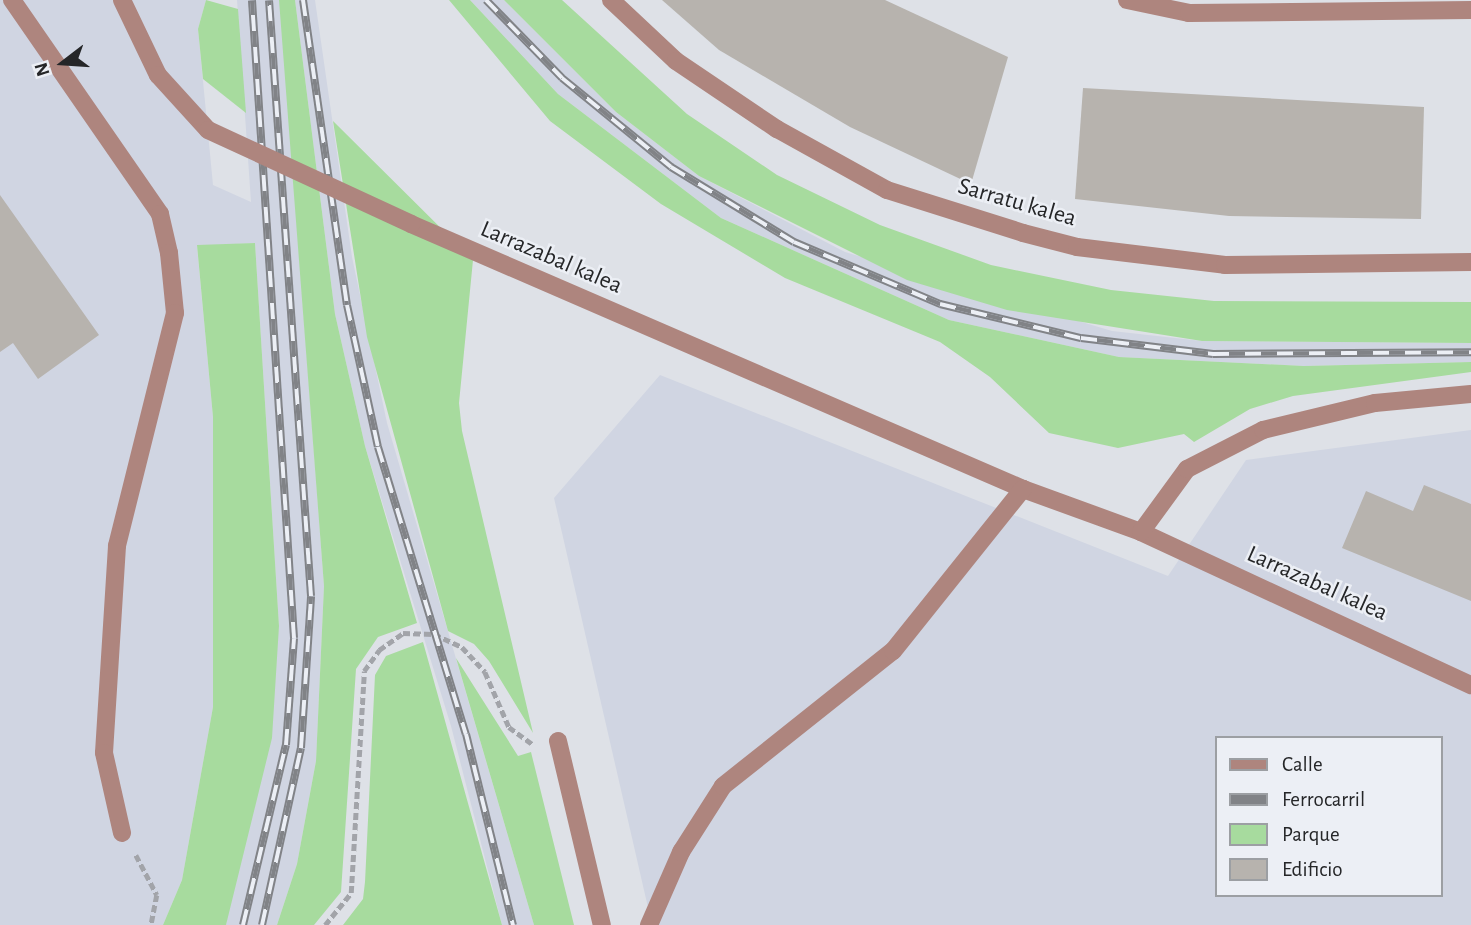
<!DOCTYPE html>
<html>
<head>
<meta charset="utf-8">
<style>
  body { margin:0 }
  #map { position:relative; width:1471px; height:925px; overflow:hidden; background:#dee1e7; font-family:"Alegreya Sans",sans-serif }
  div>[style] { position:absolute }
  .built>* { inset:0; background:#d0d5e2 }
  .green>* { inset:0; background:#a7db9e }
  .building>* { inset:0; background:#b7b3ae }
  .path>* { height:4.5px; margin-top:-2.25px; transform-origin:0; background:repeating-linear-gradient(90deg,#a2a4a9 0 7px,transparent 0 10.5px) }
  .minor>* { height:18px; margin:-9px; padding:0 9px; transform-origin:9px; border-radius:9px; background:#ae857e }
  .rail>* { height:8px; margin-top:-4px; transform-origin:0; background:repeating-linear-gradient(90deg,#eceff5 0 16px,#818387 0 32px); box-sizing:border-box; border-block:2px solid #818387 }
  .minor-bridge>* { height:18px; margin:-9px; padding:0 9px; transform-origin:9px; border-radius:9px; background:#ae857e }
  span { translate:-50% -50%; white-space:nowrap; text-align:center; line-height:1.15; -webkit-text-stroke:5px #eceff5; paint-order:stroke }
  .street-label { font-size:24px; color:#252628 }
  .legend { position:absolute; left:1215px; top:736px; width:228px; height:161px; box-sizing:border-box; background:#eceff5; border:2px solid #9c9fa3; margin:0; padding:9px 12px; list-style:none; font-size:21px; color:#252628 }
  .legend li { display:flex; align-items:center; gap:14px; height:35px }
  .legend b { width:35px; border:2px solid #9c9fa3 }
  .north { position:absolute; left:28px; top:28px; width:70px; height:70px; -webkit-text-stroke:5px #eceff5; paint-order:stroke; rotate:253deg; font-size:19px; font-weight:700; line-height:28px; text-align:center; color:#252628 }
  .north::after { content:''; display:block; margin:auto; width:24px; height:32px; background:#252628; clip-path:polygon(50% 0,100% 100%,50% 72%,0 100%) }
</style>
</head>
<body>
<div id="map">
  <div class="built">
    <i style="clip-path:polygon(0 0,206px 0,198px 29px,213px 185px,251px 202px,237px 0,280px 0,324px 586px,316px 761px,297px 864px,277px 925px,226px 925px,279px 626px,255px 243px,197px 246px,213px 417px,213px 707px,182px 880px,163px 925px,0 925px)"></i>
    <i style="clip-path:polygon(295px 0,315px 0,352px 257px,387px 423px,534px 925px,502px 925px,451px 726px,365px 446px,335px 314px)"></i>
    <i style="clip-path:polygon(470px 0,504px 0,616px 112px,699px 176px,845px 252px,1112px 331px,1202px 341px,1471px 343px,1471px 362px,1304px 366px,1119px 357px,949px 320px,721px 218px,558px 94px)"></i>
    <i style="clip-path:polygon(evenodd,660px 375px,1168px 576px,1246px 460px,1471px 430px,1471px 925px,652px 925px,554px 498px,660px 375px,1217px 738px,1441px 738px,1441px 895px,1217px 895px,1217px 738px)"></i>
  </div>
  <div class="green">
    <i style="clip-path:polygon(206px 0,238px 9px,246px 113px,203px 79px,198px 29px)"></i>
    <i style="clip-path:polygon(279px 0,295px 0,335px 314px,365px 446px,417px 623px,378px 637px,356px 669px,341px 892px,314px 925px,277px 925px,297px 864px,316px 761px,324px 586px)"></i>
    <i style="clip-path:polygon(449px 0,470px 0,558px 94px,721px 218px,949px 320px,1119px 357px,1304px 366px,1471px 362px,1471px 372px,1293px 396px,1250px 409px,1194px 442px,1184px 434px,1118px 448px,1049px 433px,990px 377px,940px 342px,785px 278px,661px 204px,550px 121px)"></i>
    <i style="clip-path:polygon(504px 0,562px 0,687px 114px,777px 175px,880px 225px,991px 265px,1111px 290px,1214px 301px,1471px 302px,1471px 343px,1202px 341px,1007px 310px,907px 280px,699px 176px,616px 112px)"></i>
    <i style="clip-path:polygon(333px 121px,473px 260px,459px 403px,462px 431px,533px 733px,489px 661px,474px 644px,448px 631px,367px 337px)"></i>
    <i style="clip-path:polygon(255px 243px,279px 626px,272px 738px,226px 925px,163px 925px,182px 880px,213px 707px,213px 417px,197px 245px)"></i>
    <i style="clip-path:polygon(423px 642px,502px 925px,343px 925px,363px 899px,365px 882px,375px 675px,386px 656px)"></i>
    <i style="clip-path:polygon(456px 658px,518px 756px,531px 752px,574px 925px,534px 925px)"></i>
  </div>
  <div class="building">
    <i style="clip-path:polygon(662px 0,885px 0,1008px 57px,971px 184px,850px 127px,719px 50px)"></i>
    <i style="clip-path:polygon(1083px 88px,1424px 107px,1421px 219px,1229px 216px,1075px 199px)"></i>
    <i style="clip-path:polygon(0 195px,99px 335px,38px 379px,13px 343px,0 352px)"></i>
    <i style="clip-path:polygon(1424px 485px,1471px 504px,1471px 601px,1342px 548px,1366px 491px,1413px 511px)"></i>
  </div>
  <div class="path">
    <i style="left:136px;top:855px;width:45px;rotate:62.3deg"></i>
    <i style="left:157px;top:895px;width:31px;rotate:101deg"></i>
    <i style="left:325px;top:925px;width:41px;rotate:-50.9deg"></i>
    <i style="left:351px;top:893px;width:222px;rotate:-86.6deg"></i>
    <i style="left:364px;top:671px;width:26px;rotate:-54deg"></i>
    <i style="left:379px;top:650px;width:29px;rotate:-35deg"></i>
    <i style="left:403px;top:633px;width:31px;rotate:2deg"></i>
    <i style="left:434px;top:634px;width:31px;rotate:25deg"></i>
    <i style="left:462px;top:647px;width:34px;rotate:47deg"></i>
    <i style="left:485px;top:672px;width:60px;rotate:66.4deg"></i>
    <i style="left:509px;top:727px;width:31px;rotate:36deg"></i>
  </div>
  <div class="minor">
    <i style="left:12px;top:0;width:260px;rotate:55.3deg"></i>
    <i style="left:160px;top:214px;width:40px;rotate:77deg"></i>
    <i style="left:169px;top:253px;width:60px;rotate:84.3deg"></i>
    <i style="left:175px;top:313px;width:240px;rotate:104deg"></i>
    <i style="left:117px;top:546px;width:207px;rotate:93.6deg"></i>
    <i style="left:104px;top:753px;width:82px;rotate:77.3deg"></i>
    <i style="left:122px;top:0;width:83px;rotate:64.4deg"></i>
    <i style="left:158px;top:75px;width:74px;rotate:47.7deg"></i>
    <i style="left:611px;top:0;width:89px;rotate:43.2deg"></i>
    <i style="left:676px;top:61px;width:122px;rotate:34deg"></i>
    <i style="left:777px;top:129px;width:126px;rotate:29deg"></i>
    <i style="left:887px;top:190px;width:143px;rotate:17.5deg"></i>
    <i style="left:1023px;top:233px;width:56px;rotate:14.5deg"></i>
    <i style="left:1077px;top:247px;width:149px;rotate:6.9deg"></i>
    <i style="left:1225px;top:265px;width:246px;rotate:-0.7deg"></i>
    <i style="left:1127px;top:0;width:63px;rotate:11.8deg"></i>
    <i style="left:1189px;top:13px;width:282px;rotate:-0.6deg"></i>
    <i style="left:411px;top:224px;width:667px;rotate:23.41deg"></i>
    <i style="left:1023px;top:489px;width:126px;rotate:20deg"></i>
    <i style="left:1141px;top:532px;width:364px;rotate:24.9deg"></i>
    <i style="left:1141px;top:532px;width:78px;rotate:-53.9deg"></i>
    <i style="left:1187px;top:469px;width:85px;rotate:-27.2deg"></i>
    <i style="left:1263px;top:430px;width:115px;rotate:-13.6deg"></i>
    <i style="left:1375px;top:403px;width:96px;rotate:-5.4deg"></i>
    <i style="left:558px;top:741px;width:189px;rotate:76.6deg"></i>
    <i style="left:649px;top:925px;width:80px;rotate:-66.3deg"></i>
    <i style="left:681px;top:852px;width:78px;rotate:-57.5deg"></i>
    <i style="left:723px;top:786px;width:217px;rotate:-38.5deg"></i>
    <i style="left:893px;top:651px;width:208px;rotate:-51.3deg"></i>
  </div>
  <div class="rail">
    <i style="left:303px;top:0;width:308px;rotate:81.8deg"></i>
    <i style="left:347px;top:305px;width:145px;rotate:77.7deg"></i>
    <i style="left:378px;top:447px;width:300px;rotate:73deg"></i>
    <i style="left:466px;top:734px;width:197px;rotate:76.2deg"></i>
    <i style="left:486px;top:0;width:109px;rotate:45.7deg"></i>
    <i style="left:562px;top:78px;width:141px;rotate:39.2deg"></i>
    <i style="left:671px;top:167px;width:144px;rotate:31.4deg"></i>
    <i style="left:794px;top:242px;width:159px;rotate:23deg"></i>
    <i style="left:940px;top:304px;width:145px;rotate:13.6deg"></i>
    <i style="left:1081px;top:338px;width:133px;rotate:6.9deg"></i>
    <i style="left:1213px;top:354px;width:258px;rotate:-0.4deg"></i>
    <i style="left:243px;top:925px;width:185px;rotate:-76.6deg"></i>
    <i style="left:286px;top:745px;width:107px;rotate:-85.7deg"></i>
    <i style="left:294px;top:638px;width:639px;rotate:-93.77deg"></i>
    <i style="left:262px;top:925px;width:181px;rotate:-77.6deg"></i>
    <i style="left:301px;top:748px;width:152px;rotate:-86.2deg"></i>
    <i style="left:311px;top:596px;width:597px;rotate:-94.03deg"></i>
  </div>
  <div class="minor-bridge">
    <i style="left:208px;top:130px;width:224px;rotate:24.8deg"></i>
  </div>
  <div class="street-label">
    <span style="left:1017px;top:203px;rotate:16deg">Sarratu kalea</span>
    <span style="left:551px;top:258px;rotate:23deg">Larrazabal kalea</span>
    <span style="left:1317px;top:584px;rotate:24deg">Larrazabal kalea</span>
  </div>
  <ul class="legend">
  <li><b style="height:9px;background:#ae857e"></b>Calle</li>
  <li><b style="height:9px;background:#818387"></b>Ferrocarril</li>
  <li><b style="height:19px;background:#a7db9e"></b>Parque</li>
  <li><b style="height:19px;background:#b7b3ae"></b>Edificio</li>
  </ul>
  <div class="north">N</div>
</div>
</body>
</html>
